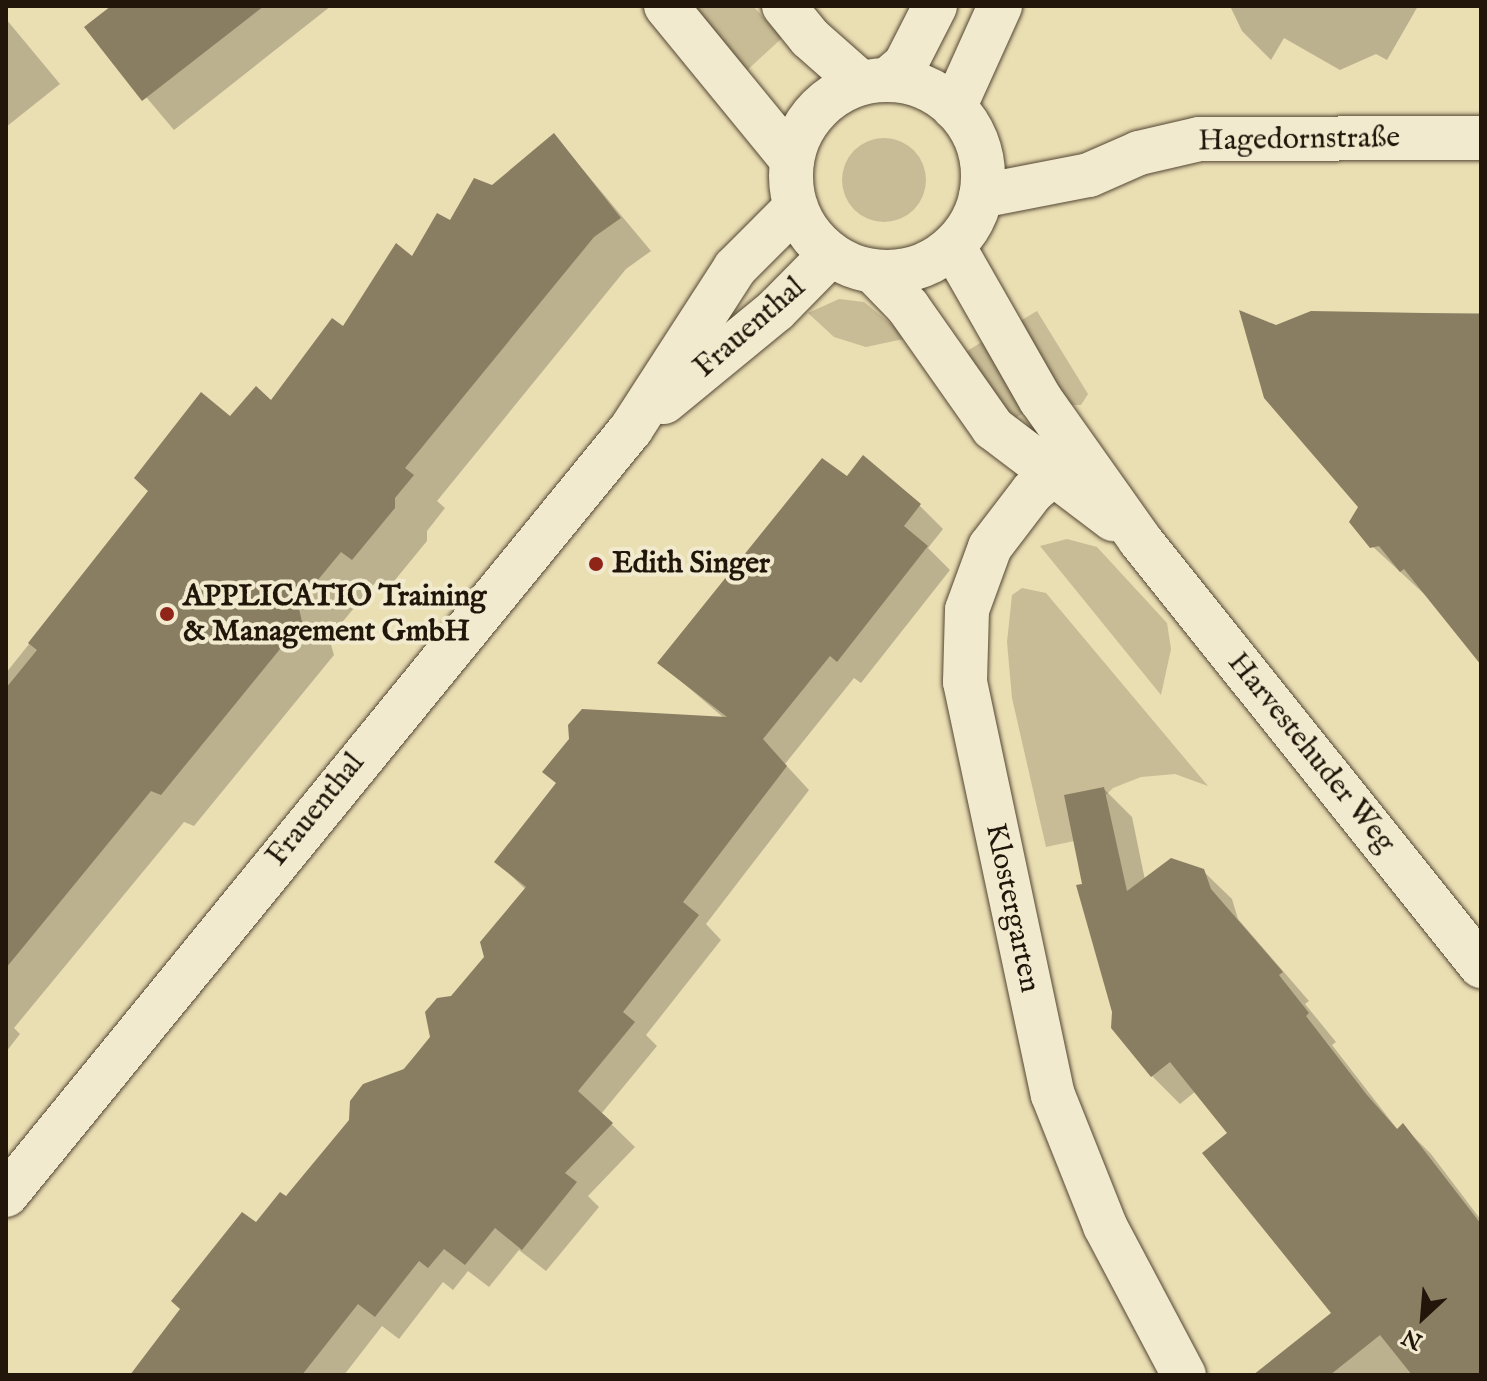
<!DOCTYPE html>
<html>
<head>
<meta charset="utf-8">
<style>
  body { margin:0 }
  #map { position:relative; width:1487px; height:1381px; overflow:hidden; background:#eadeb3; font-family:"IM FELL English",serif }
  div>[style] { position:absolute }
  .green>* { inset:0; background:#c8bc96 }
  .round { border-radius:50% }
  .shadow>* { inset:0; background:#0003 }
  .building>* { inset:0; background:#8a7e62 }
  .roads { filter:drop-shadow(0 0 2px #544734) drop-shadow(0 0 2px #544734) }
  .street>* { height:44px; margin:-22px; padding:0 22px; transform-origin:22px; border-radius:22px; background:#f1eace }
  .secondary>* { height:44px; margin:-22px; padding:0 22px; transform-origin:22px; border-radius:22px; background:#f1eace }
  .secondary>.ring { margin:-22px; padding:0; box-sizing:content-box; background:none; border:44px solid #f1eace; border-radius:50% }
  .dots>* { width:22px; height:22px; translate:-50% -50%; box-sizing:border-box; border:4px solid #f1eace; border-radius:50% }
  span { translate:-50% -50%; white-space:nowrap; text-align:center; line-height:1.15; -webkit-text-stroke:8px #f1eace; paint-order:stroke }
  .street-label { font-size:30px; color:#22150a }
  .poi-label { font-size:30px; color:#22150a; font-weight:700 }
  .left { translate:0 -50%; text-align:left }
  .frame { position:absolute; inset:0; border:8px solid #22150a; pointer-events:none }
  .north { position:absolute; left:1383px; top:1277px; width:80px; height:80px; -webkit-text-stroke:6px #f1eace; paint-order:stroke; rotate:206deg; font-size:22px; font-weight:700; line-height:32px; text-align:center; color:#22150a }
  .north::after { content:''; display:block; margin:auto; width:28px; height:36px; background:#22150a; clip-path:polygon(50% 0,100% 100%,50% 72%,0 100%) }
</style>
</head>
<body>
<div id="map">
  <div class="green">
    <i style="clip-path:polygon(691px 6px,753px 6px,782px 38px,743px 74px)"></i>
    <i class="round" style="left:842px;top:138px;width:84px;height:84px"></i>
    <i style="clip-path:polygon(839px 299px,864px 302px,908px 338px,866px 347px,834px 337px,808px 313px)"></i>
    <i style="clip-path:polygon(1037px 311px,1088px 394px,1081px 405px,1069px 405px,1015px 324px)"></i>
    <i style="clip-path:polygon(985px 340px,1024px 413px,1008px 422px,959px 356px)"></i>
    <i style="clip-path:polygon(1067px 539px,1097px 547px,1167px 623px,1171px 649px,1161px 695px,1040px 546px)"></i>
    <i style="clip-path:polygon(1022px 588px,1046px 593px,1208px 786px,1175px 774px,1141px 777px,1113px 788px,1087px 814px,1074px 841px,1046px 847px,1012px 698px,1007px 642px,1012px 595px)"></i>
  </div>
  <div class="shadow">
    <i style="clip-path:polygon(115px 6px,331px 6px,174px 130px,87px 27px)"></i>
    <i style="clip-path:polygon(1230px 6px,1418px 6px,1387px 60px,1376px 54px,1340px 70px,1284px 38px,1271px 60px,1242px 31px)"></i>
    <i style="clip-path:polygon(6px 19px,60px 84px,6px 127px)"></i>
    <i style="clip-path:polygon(554px 135px,651px 251px,626px 269px,437px 501px,445px 508px,427px 531px,427px 541px,386px 591px,375px 583px,329px 638px,334px 655px,194px 826px,184px 822px,14px 1028px,20px 1034px,6px 1052px,6px 673px,150px 492px,230px 419px,271px 403px,412px 259px)"></i>
    <i style="clip-path:polygon(1312px 313px,1481px 313px,1481px 664px,1435px 604px,1372px 546px,1361px 507px,1276px 327px)"></i>
    <i style="clip-path:polygon(847px 479px,920px 506px,943px 529px,928px 548px,950px 570px,861px 683px,854px 678px,785px 764px,809px 790px,706px 924px,721px 940px,646px 1035px,657px 1046px,601px 1114px,635px 1147px,588px 1196px,599px 1207px,546px 1271px,519px 1250px,489px 1287px,468px 1271px,453px 1290px,443px 1282px,399px 1339px,382px 1326px,344px 1375px,133px 1375px,257px 1224px,287px 1199px,432px 1037px,452px 998px,486px 957px,526px 890px,497px 862px,725px 719px,660px 663px)"></i>
    <i style="clip-path:polygon(1104px 789px,1132px 817px,1145px 880px,1203px 871px,1232px 899px,1238px 919px,1309px 1001px,1305px 1004px,1336px 1042px,1332px 1045px,1394px 1125px,1398px 1130px,1403px 1126px,1431px 1154px,1481px 1220px,1481px 1375px,1260px 1375px,1334px 1313px,1230px 1133px,1196px 1091px,1180px 1104px,1152px 1076px,1114px 1012px,1084px 886px)"></i>
  </div>
  <div class="building">
    <i style="clip-path:polygon(111px 6px,264px 6px,142px 101px,84px 27px)"></i>
    <i style="clip-path:polygon(554px 133px,621px 218px,594px 237px,405px 468px,414px 475px,395px 498px,395px 508px,352px 560px,341px 552px,298px 604px,302px 622px,232px 708px,161px 795px,151px 791px,6px 968px,6px 688px,37px 650px,28px 643px,148px 491px,134px 478px,201px 392px,230px 416px,256px 386px,271px 400px,332px 318px,343px 326px,396px 243px,412px 256px,437px 213px,450px 220px,474px 178px,492px 185px)"></i>
    <i style="clip-path:polygon(1239px 310px,1276px 325px,1311px 311px,1481px 314px,1481px 665px,1404px 569px,1400px 572px,1379px 546px,1370px 548px,1349px 522px,1358px 507px,1264px 398px)"></i>
    <i style="clip-path:polygon(863px 455px,921px 504px,904px 526px,928px 546px,837px 662px,830px 656px,763px 739px,787px 766px,683px 902px,699px 915px,623px 1012px,635px 1022px,578px 1091px,613px 1123px,565px 1173px,577px 1182px,522px 1250px,495px 1228px,465px 1265px,444px 1249px,428px 1268px,419px 1261px,375px 1317px,358px 1304px,302px 1375px,130px 1375px,180px 1309px,171px 1301px,242px 1212px,256px 1222px,280px 1192px,286px 1196px,349px 1120px,350px 1101px,363px 1084px,404px 1069px,430px 1037px,425px 1012px,437px 998px,451px 996px,484px 957px,480px 942px,526px 887px,494px 862px,556px 783px,542px 772px,569px 739px,568px 725px,582px 709px,727px 717px,657px 663px,822px 458px,847px 476px)"></i>
    <i style="clip-path:polygon(1104px 787px,1127px 891px,1171px 858px,1204px 869px,1211px 889px,1283px 972px,1279px 975px,1309px 1013px,1306px 1016px,1367px 1095px,1397px 1129px,1403px 1123px,1481px 1224px,1481px 1375px,1412px 1375px,1380px 1335px,1330px 1375px,1253px 1375px,1331px 1313px,1202px 1153px,1227px 1133px,1170px 1062px,1151px 1077px,1111px 1028px,1112px 1012px,1076px 885px,1082px 884px,1064px 795px)"></i>
  </div>
  <div class="roads">
    <div class="street">
      <i style="left:981px;top:196px;width:110px;rotate:-11deg"></i>
      <i style="left:1089px;top:175px;width:55px;rotate:-23.7deg"></i>
      <i style="left:1139px;top:153px;width:62px;rotate:-13.1deg"></i>
      <i style="left:1199px;top:139px;width:282px;rotate:-0.2deg"></i>
      <i style="left:1078px;top:453px;width:60px;rotate:139.7deg"></i>
      <i style="left:1032px;top:492px;width:69px;rotate:127.4deg"></i>
      <i style="left:990px;top:547px;width:67px;rotate:110.1deg"></i>
      <i style="left:967px;top:610px;width:72px;rotate:91.6deg"></i>
      <i style="left:965px;top:682px;width:422px;rotate:78deg"></i>
      <i style="left:1053px;top:1095px;width:141px;rotate:68.3deg"></i>
      <i style="left:1105px;top:1226px;width:169px;rotate:62.1deg"></i>
    </div>
    <div class="secondary">
      <i style="left:666px;top:6px;width:199px;rotate:50.7deg"></i>
      <i style="left:784px;top:6px;width:41px;rotate:50.9deg"></i>
      <i style="left:810px;top:38px;width:68px;rotate:41.4deg"></i>
      <i class="ring" style="left:791px;top:80px;width:148px;height:148px"></i>
      <i style="left:887px;top:80px;width:23px;rotate:-40deg"></i>
      <i style="left:905px;top:65px;width:66px;rotate:-63deg"></i>
      <i style="left:954px;top:108px;width:112px;rotate:-65.7deg"></i>
      <i style="left:953px;top:246px;width:177px;rotate:60.3deg"></i>
      <i style="left:1041px;top:400px;width:171px;rotate:54.7deg"></i>
      <i style="left:1140px;top:540px;width:546px;rotate:51.32deg"></i>
      <i style="left:874px;top:272px;width:49px;rotate:45.8deg"></i>
      <i style="left:908px;top:307px;width:148px;rotate:54.9deg"></i>
      <i style="left:993px;top:428px;width:151px;rotate:37.2deg"></i>
      <i style="left:664px;top:402px;width:145px;rotate:-39.4deg"></i>
      <i style="left:776px;top:310px;width:77px;rotate:-45.5deg"></i>
      <i style="left:6px;top:1195px;width:989px;rotate:-50.79deg"></i>
      <i style="left:631px;top:429px;width:192px;rotate:-57.1deg"></i>
      <i style="left:735px;top:268px;width:86px;rotate:-45deg"></i>
    </div>
  </div>
  <div class="dots">
    <i style="left:596px;top:564px;background:#8f2418"></i>
    <i style="left:167px;top:614px;background:#8f2418"></i>
  </div>
  <div class="street-label">
    <span style="left:1299px;top:140px;rotate:-1deg">Hagedornstraße</span>
    <span style="left:750px;top:328px;rotate:-41deg">Frauenthal</span>
    <span style="left:1311px;top:753px;rotate:51deg">Harvestehuder Weg</span>
    <span style="left:316px;top:810px;rotate:-51deg">Frauenthal</span>
    <span style="left:1012px;top:908px;rotate:78deg">Klostergarten</span>
  </div>
  <div class="poi-label">
    <span class="left" style="left:612px;top:564px">Edith Singer</span>
    <span class="left" style="left:183px;top:614px">APPLICATIO Training<br>&amp; Management GmbH</span>
  </div>
  <div class="frame"></div>
  <div class="north">N</div>
</div>
</body>
</html>
